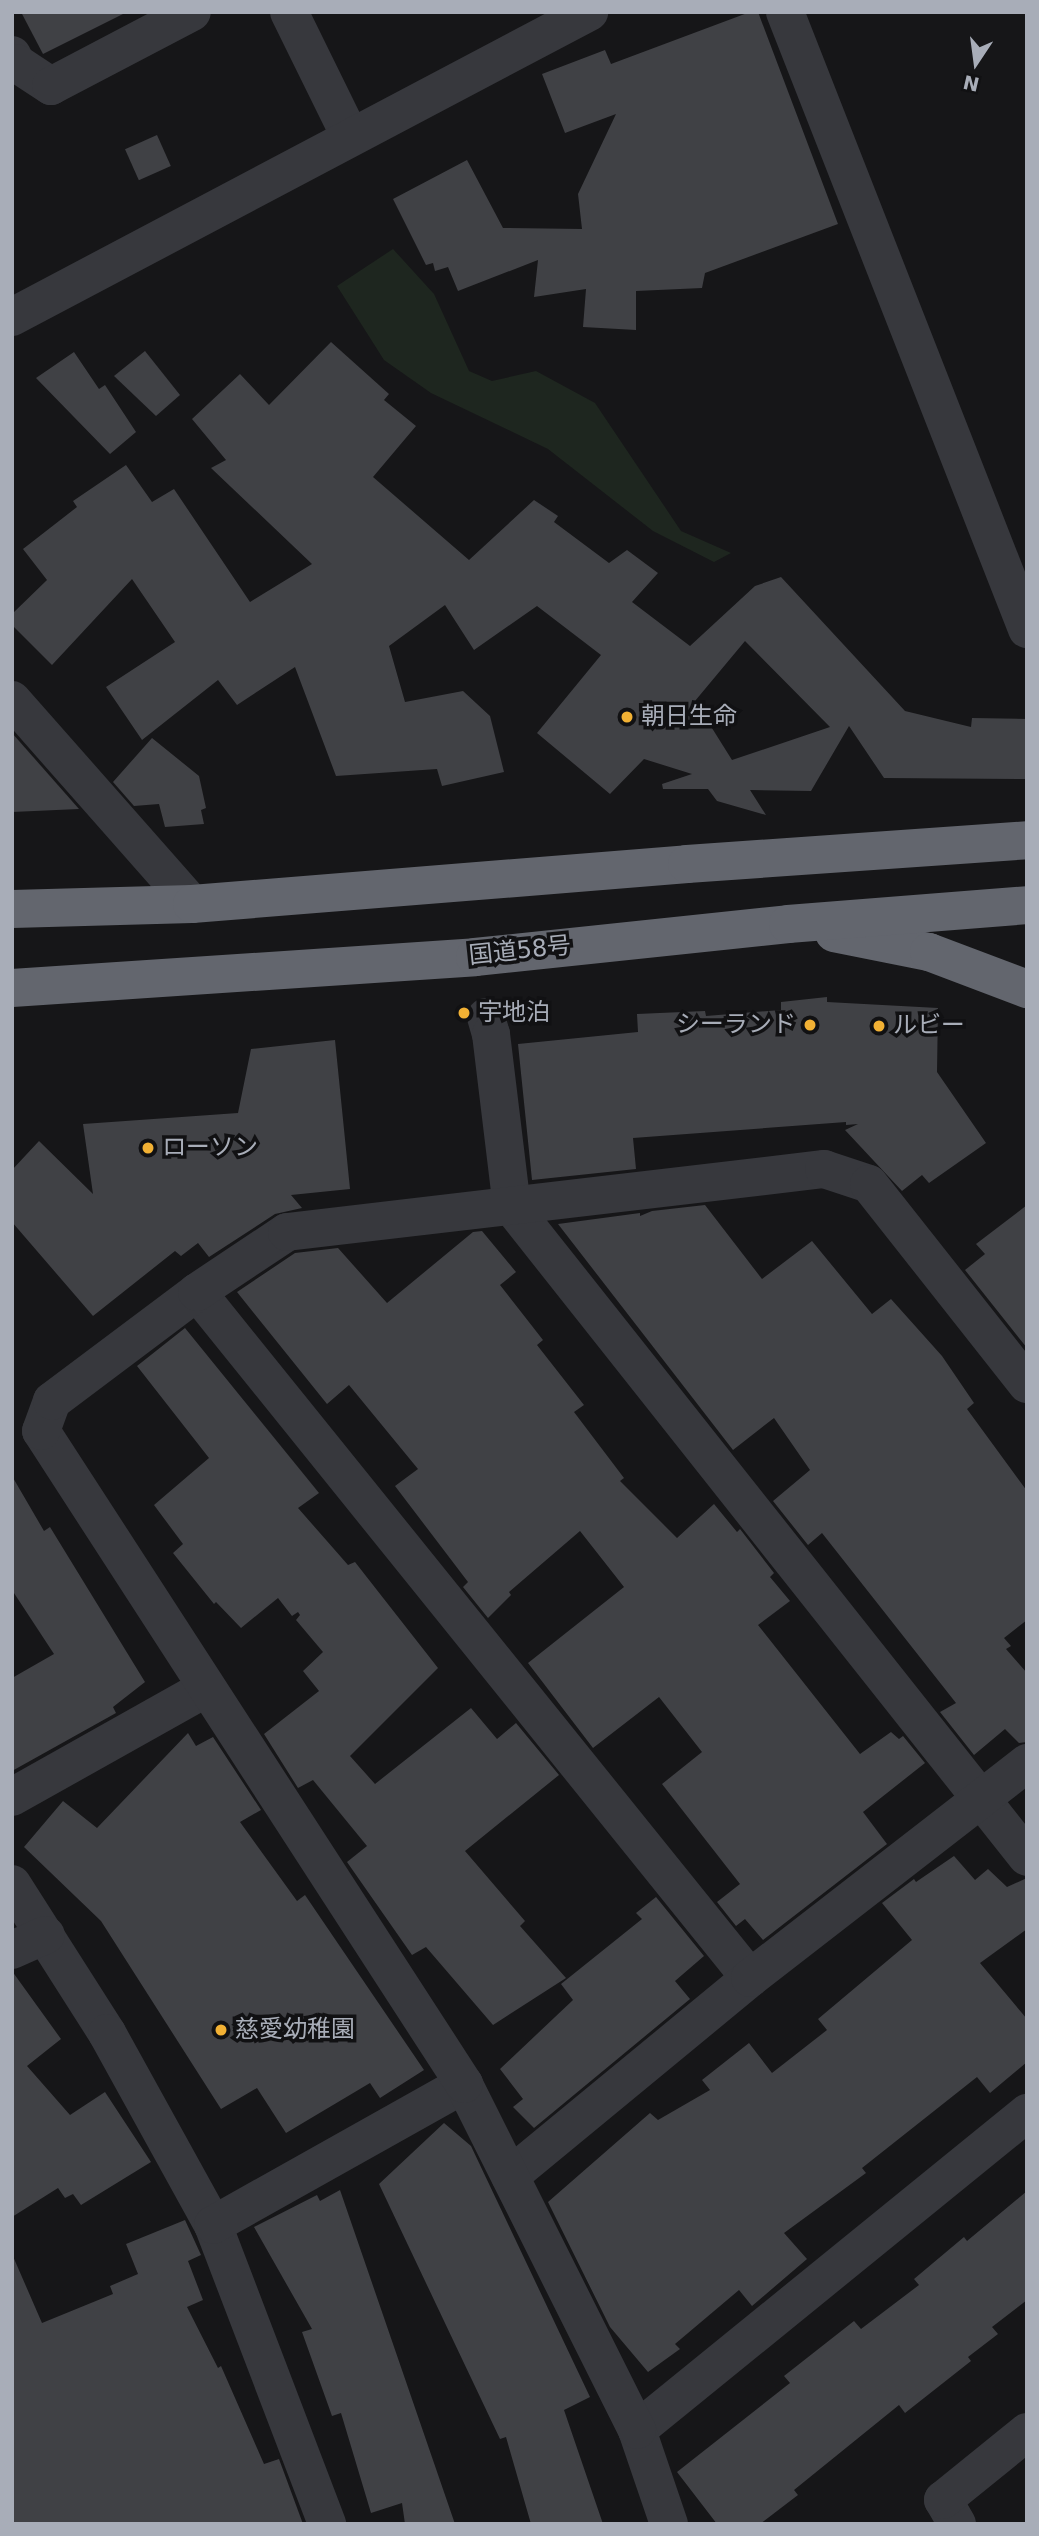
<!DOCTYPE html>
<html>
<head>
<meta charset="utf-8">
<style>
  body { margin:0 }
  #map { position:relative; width:1039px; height:2536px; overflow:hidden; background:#161618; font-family:"DejaVu Sans","Noto Sans JP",sans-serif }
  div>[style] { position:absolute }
  .green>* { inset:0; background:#1e261f }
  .building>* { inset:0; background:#404145; transform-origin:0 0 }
  .minor>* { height:38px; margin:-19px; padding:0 19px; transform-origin:19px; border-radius:19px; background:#37383d }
  .highway>* { height:38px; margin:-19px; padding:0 19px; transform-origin:19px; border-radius:19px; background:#63666e }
  .dots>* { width:19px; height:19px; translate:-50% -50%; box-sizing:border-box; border:4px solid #111113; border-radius:50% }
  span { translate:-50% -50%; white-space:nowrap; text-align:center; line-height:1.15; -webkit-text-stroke:7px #111113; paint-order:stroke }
  .poi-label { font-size:24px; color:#a8adb8 }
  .left { translate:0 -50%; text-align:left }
  .right { translate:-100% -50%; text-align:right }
  .street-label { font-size:24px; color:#a8adb8 }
  .frame { position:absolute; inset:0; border:14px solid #a8adb8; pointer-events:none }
  .north { position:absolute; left:941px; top:28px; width:70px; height:70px; -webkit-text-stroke:5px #111113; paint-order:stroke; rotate:193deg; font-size:19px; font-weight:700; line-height:28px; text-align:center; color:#a8adb8 }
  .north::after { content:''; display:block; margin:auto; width:24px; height:32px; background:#a8adb8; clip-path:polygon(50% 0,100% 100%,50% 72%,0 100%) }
</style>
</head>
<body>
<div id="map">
  <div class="green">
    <i style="clip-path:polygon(393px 249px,434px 294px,469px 371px,492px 381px,536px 371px,595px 403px,681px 531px,731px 553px,714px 562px,653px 531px,548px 449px,431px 393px,384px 360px,337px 286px)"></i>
  </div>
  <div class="building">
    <i style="clip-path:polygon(21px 12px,127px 12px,43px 54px)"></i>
    <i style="clip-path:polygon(750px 12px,758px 12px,838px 224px,705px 273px,702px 288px,636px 291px,636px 330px,583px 327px,586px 289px,534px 297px,538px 260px,458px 291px,448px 267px,435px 271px,433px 263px,426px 265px,393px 199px,467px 160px,503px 228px,582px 229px,578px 194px,616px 114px,565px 133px,542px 74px,605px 50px,611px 64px)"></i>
    <i style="left:157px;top:135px;width:34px;height:35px;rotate:66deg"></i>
    <i style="clip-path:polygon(evenodd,331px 342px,389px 394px,384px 400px,416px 426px,373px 477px,469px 560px,534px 500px,558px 516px,554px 522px,609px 563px,627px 550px,658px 573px,632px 602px,690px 646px,755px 586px,781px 577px,905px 711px,971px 727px,972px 718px,1027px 719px,1027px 779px,884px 778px,849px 726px,811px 791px,750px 790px,766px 815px,717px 801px,708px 789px,663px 789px,662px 784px,692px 774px,644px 759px,610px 794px,537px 733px,601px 655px,537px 606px,474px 650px,445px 605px,389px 646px,405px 702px,463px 691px,490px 716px,504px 772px,442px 786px,437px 769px,336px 776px,295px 667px,237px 705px,218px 680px,142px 740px,106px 687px,175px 642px,132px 579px,52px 665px,12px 625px,12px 614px,47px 580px,23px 549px,77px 507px,73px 501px,126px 465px,152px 502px,174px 489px,250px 602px,312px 564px,211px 468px,226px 460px,192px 419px,240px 374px,269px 405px,331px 342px,745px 641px,830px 727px,732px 760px,695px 701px,745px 641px)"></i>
    <i style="clip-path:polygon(145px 351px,180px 395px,156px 416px,114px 376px)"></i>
    <i style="clip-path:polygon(74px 352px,99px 389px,105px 385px,136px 432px,110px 454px,36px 378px)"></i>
    <i style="clip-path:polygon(12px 733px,79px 809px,12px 812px)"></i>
    <i style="clip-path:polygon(152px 738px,199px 776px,206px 808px,201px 810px,204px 824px,165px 827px,159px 804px,134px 806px,113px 782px)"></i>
    <i style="clip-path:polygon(827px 997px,827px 1002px,938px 1008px,937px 1072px,986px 1143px,929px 1183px,922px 1175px,902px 1191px,845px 1130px,858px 1124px,846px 1125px,846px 1122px,633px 1138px,636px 1169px,532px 1180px,518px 1044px,638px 1032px,637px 1014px,705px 1011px,706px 1016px,781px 1010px,781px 1002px)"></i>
    <i style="clip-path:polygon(335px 1040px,350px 1189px,291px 1195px,302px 1208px,275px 1214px,209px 1257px,198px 1243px,181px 1256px,175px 1251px,93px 1316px,12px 1222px,12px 1170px,39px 1141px,93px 1194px,83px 1124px,238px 1113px,251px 1049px)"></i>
    <i style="clip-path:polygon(705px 1205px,762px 1279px,812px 1241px,872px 1314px,891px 1299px,942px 1356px,974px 1403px,967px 1409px,1027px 1491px,1027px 1620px,1004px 1638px,1011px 1646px,1006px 1649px,1027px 1673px,1027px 1742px,1019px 1743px,1005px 1729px,974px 1755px,940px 1712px,956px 1703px,822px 1533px,808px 1545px,773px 1501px,810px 1470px,774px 1418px,733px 1450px,558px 1224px,640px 1213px,640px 1216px,652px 1211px)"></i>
    <i style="clip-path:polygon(1027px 1205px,1027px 1348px,965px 1270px,985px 1254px,976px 1244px)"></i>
    <i style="clip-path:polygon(482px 1231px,516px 1272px,500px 1285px,543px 1340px,537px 1345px,584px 1405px,574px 1412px,624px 1478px,620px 1481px,677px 1538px,714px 1504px,737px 1532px,740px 1529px,774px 1573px,770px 1577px,790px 1601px,758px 1625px,860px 1754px,891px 1732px,899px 1739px,903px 1736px,925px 1763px,863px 1812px,887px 1844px,763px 1940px,745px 1919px,736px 1926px,717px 1902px,740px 1884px,662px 1784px,702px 1752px,659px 1697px,593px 1748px,528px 1663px,624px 1587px,580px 1531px,509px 1592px,511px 1595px,488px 1618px,463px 1587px,468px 1582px,395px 1486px,418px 1469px,349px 1385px,327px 1404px,237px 1292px,295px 1253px,338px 1248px,387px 1303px,473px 1232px)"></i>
    <i style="clip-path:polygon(185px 1328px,319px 1493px,298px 1508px,348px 1565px,355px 1562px,438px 1668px,350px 1756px,375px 1784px,471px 1708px,497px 1739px,516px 1723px,559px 1775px,465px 1851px,525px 1921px,520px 1926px,566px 1978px,493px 2025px,426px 1947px,412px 1955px,347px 1862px,367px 1846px,313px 1780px,298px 1788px,264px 1734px,319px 1691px,303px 1671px,323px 1652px,296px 1620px,300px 1615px,298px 1612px,292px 1616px,278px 1598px,241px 1628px,216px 1602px,214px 1604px,173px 1553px,183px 1544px,154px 1505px,209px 1458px,137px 1366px)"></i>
    <i style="clip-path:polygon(12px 1476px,44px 1531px,50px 1527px,145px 1682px,113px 1707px,116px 1713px,12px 1771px,12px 1678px,54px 1654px,12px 1590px)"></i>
    <i style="clip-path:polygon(188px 1733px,196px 1746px,213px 1737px,261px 1810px,240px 1822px,297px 1901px,305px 1895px,424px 2070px,380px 2098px,370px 2083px,286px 2133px,257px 2088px,221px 2109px,101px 1921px,24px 1847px,63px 1801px,97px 1828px)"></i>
    <i style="clip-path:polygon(954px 1856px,975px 1880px,988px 1869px,1007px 1887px,1027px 1878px,1027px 1929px,980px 1963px,1027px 2019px,1027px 2062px,990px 2093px,977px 2077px,862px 2168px,866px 2173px,784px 2233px,807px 2259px,752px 2306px,739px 2290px,675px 2344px,680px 2349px,648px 2372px,610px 2327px,548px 2202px,650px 2113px,658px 2120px,710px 2090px,702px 2080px,749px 2043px,772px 2073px,827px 2030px,818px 2019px,912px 1940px,882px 1903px,914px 1879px,916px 1882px)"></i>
    <i style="clip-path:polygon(656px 1897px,704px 1956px,675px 1981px,690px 1999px,534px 2128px,513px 2107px,523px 2099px,500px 2069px,573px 2000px,561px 1984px,642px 1919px,636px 1913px)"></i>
    <i style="clip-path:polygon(12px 1971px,61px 2039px,27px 2066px,70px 2115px,105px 2092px,151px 2162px,81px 2205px,73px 2194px,65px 2198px,58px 2188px,12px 2217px)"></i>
    <i style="clip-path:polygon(444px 2123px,471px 2146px,590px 2397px,564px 2410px,603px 2524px,531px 2524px,506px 2437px,500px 2439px,379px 2184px)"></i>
    <i style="clip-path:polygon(340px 2190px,455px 2524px,405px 2524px,402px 2503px,371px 2513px,341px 2413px,332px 2416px,302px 2332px,312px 2329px,254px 2227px,317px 2195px,320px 2201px)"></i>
    <i style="clip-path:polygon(1027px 2191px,1027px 2300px,992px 2327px,998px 2334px,968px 2357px,971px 2361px,905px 2413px,899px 2405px,794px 2490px,798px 2495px,760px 2524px,717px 2524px,677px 2472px,790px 2383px,784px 2376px,854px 2321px,861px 2329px,919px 2285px,914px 2279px,964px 2237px,967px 2241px)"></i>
    <i style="clip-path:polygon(185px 2220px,201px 2255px,188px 2261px,203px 2300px,187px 2307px,218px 2368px,221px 2366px,264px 2464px,279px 2459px,303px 2524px,12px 2524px,12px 2254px,42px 2323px,113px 2294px,110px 2286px,138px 2274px,126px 2244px)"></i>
  </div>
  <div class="minor">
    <i style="left:289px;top:12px;width:138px;rotate:63.8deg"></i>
    <i style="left:785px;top:12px;width:663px;rotate:68.58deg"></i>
    <i style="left:12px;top:55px;width:9px;rotate:63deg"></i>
    <i style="left:16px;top:63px;width:42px;rotate:33.3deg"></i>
    <i style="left:51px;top:86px;width:159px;rotate:-27.7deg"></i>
    <i style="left:12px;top:317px;width:653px;rotate:-27.86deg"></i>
    <i style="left:12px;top:700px;width:272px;rotate:48.6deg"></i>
    <i style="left:486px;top:1017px;width:18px;rotate:74deg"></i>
    <i style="left:491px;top:1034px;width:174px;rotate:83.1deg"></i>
    <i style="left:512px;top:1207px;width:829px;rotate:51.61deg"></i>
    <i style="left:197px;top:1292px;width:881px;rotate:51.13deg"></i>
    <i style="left:12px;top:1797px;width:223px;rotate:-29.3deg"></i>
    <i style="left:12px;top:1884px;width:177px;rotate:57.5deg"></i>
    <i style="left:107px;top:2033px;width:219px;rotate:61.1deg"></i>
    <i style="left:213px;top:2225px;width:320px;rotate:69.1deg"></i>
    <i style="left:12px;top:1950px;width:37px;rotate:-24deg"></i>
    <i style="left:510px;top:2176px;width:311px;rotate:-39.5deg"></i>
    <i style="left:750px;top:1978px;width:351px;rotate:-37.8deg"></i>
    <i style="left:213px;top:2225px;width:288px;rotate:-29.3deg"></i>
    <i style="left:637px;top:2430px;width:503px;rotate:-39.1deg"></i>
    <i style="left:669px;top:2524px;width:99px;rotate:-108.8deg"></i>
    <i style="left:637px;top:2430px;width:387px;rotate:-116.6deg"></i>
    <i style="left:464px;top:2084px;width:778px;rotate:-122.93deg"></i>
    <i style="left:41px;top:1431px;width:32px;rotate:-70deg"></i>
    <i style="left:52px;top:1401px;width:181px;rotate:-36.9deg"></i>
    <i style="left:197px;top:1292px;width:108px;rotate:-33.7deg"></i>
    <i style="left:287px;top:1232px;width:541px;rotate:-6.69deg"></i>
    <i style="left:824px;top:1169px;width:47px;rotate:18.4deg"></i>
    <i style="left:869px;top:1184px;width:255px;rotate:51.7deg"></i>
    <i style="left:957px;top:2524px;width:28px;rotate:-120deg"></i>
    <i style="left:943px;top:2500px;width:108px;rotate:-39deg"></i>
  </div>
  <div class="highway">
    <i style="left:12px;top:909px;width:180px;rotate:-1.6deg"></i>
    <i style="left:192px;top:904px;width:497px;rotate:-4.6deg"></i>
    <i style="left:687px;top:864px;width:341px;rotate:-4deg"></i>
    <i style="left:834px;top:933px;width:97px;rotate:11.3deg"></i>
    <i style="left:929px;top:952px;width:105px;rotate:20.7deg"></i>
    <i style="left:12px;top:988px;width:464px;rotate:-3.8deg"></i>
    <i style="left:475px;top:957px;width:315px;rotate:-6deg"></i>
    <i style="left:788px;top:924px;width:240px;rotate:-4.5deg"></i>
  </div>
  <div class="dots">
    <i style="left:627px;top:717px;background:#f2b134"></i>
    <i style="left:464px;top:1013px;background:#f2b134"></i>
    <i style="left:810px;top:1025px;background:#f2b134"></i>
    <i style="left:879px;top:1026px;background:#f2b134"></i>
    <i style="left:148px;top:1148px;background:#f2b134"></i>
    <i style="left:221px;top:2030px;background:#f2b134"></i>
  </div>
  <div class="poi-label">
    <span class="left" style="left:641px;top:717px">朝日生命</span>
    <span class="left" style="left:478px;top:1013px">宇地泊</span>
    <span class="right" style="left:796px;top:1025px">シーランド</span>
    <span class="left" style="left:893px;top:1026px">ルビー</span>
    <span class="left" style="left:162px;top:1148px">ローソン</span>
    <span class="left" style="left:235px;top:2030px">慈愛幼稚園</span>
  </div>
  <div class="street-label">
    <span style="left:520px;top:951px;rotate:-6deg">国道58号</span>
  </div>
  <div class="frame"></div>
  <div class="north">N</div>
</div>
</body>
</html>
